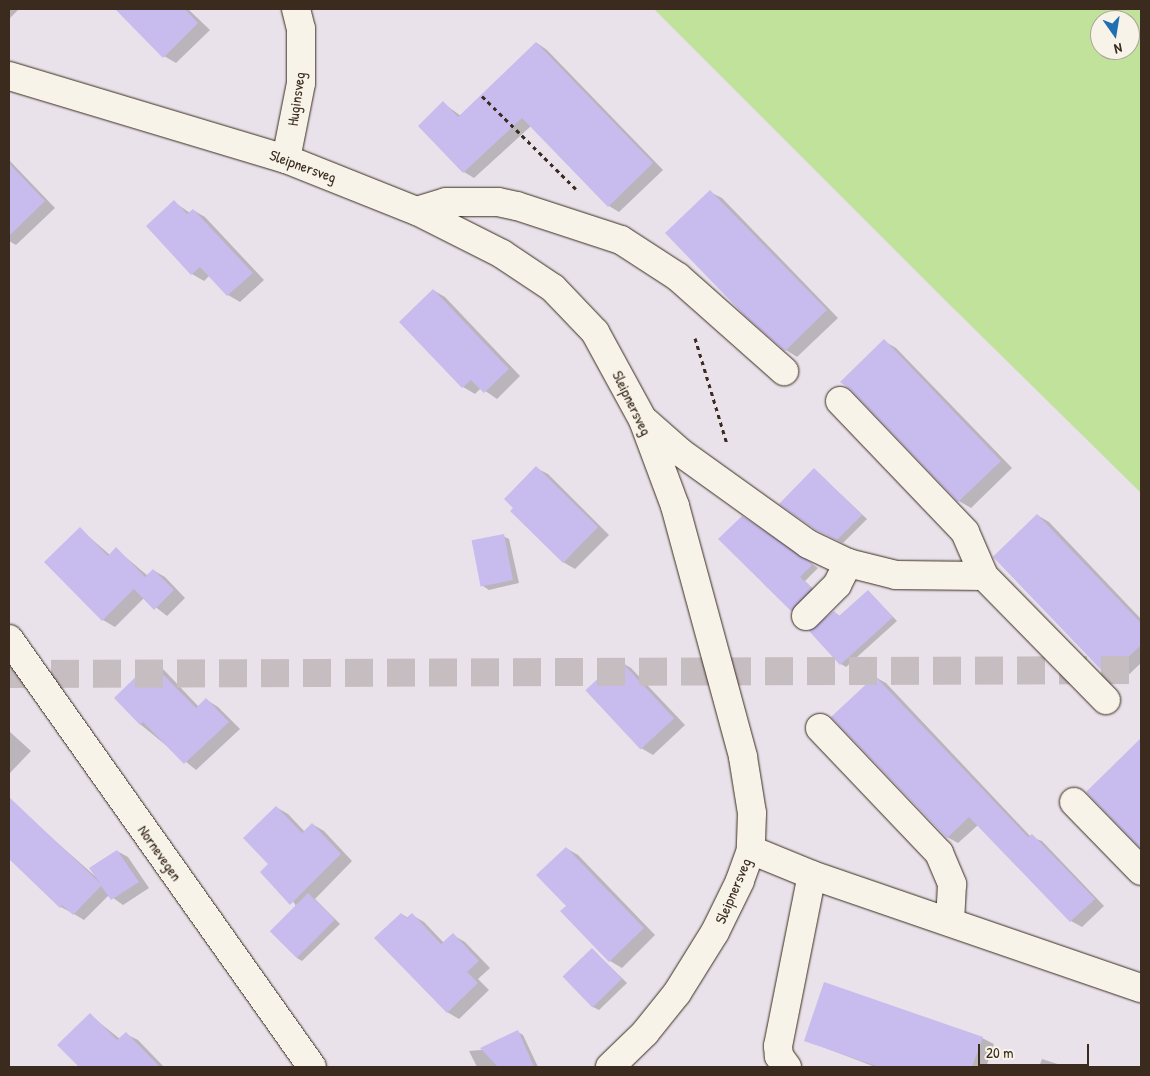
<!DOCTYPE html>
<html>
<head>
<meta charset="utf-8">
<style>
  body { margin:0 }
  #map { position:relative; width:1150px; height:1076px; overflow:hidden; background:#e9e2ea; font-family:"Patrick Hand",sans-serif }
  div>[style] { position:absolute }
  .green>* { inset:0; background:#c1e29b }
  .shadow>* { inset:0; background:#0003 }
  .building>* { inset:0; background:#c8bbed; transform-origin:0 0 }
  .minor-tunnel>* { height:28px; margin-top:-14px; transform-origin:0; background:repeating-linear-gradient(90deg,#c6bdc1 0 28px,transparent 0 42px) }
  .path>* { height:3px; margin-top:-1.5px; transform-origin:0; background:repeating-linear-gradient(90deg,#3b2a1e 0 4px,transparent 0 8px) }
  .roads { filter:drop-shadow(0 0 1px #3b2a1e) drop-shadow(0 0 1px #3b2a1e) }
  .minor>* { height:28px; margin:-14px; padding:0 14px; transform-origin:14px; border-radius:14px; background:#f7f3e8 }
  span { translate:-50% -50%; white-space:nowrap; text-align:center; line-height:1.15; -webkit-text-stroke:4px #f7f3e8; paint-order:stroke }
  .street-label { font-size:15px; color:#3b2a1e }
  .frame { position:absolute; inset:0; border:10px solid #3b2a1e; pointer-events:none }
  .north { position:absolute; left:1090px; top:10px; width:50px; height:50px; box-sizing:border-box; background:#f7f3e8; border:1px solid #aca397; border-radius:50%; rotate:167deg; font-size:14px; font-weight:700; line-height:20px; text-align:center; color:#3b2a1e }
  .north::after { content:''; display:block; margin:auto; width:18px; height:22px; background:#1f6fb2; clip-path:polygon(50% 0,100% 100%,50% 72%,0 100%) }
  .scale { position:absolute; left:978px; top:1044px; width:111px; height:22px; box-sizing:border-box; border:2px solid #3b2a1e; border-top:0; padding-left:6px; font-size:15px; line-height:18px; white-space:nowrap; color:#3b2a1e; -webkit-text-stroke:4px #f7f3e8; paint-order:stroke }
</style>
</head>
<body>
<div id="map">
  <div class="green">
    <i style="clip-path:polygon(evenodd,654px 9px,1141px 9px,1141px 493px,951px 306px,654px 9px,1100px 20px,1130px 20px,1130px 50px,1100px 50px,1100px 20px)"></i>
  </div>
  <div class="shadow">
    <i style="clip-path:polygon(9px 9px,19px 9px,9px 19px)"></i>
    <i style="clip-path:polygon(117px 9px,188px 9px,210px 30px,176px 63px,164px 56px)"></i>
    <i style="clip-path:polygon(537px 43px,547px 50px,663px 170px,619px 212px,609px 206px,531px 126px,474px 178px,464px 172px,443px 103px,461px 116px)"></i>
    <i style="clip-path:polygon(9px 160px,55px 208px,16px 245px,9px 241px)"></i>
    <i style="clip-path:polygon(710px 192px,722px 198px,838px 318px,797px 357px,786px 350px)"></i>
    <i style="clip-path:polygon(174px 202px,190px 213px,193px 210px,205px 217px,264px 280px,240px 302px,228px 295px,209px 276px,204px 281px,192px 274px)"></i>
    <i style="clip-path:polygon(433px 290px,445px 297px,520px 376px,497px 399px,481px 388px,475px 394px,463px 387px,400px 322px)"></i>
    <i style="clip-path:polygon(884px 341px,896px 348px,1012px 468px,971px 508px,959px 501px)"></i>
    <i style="clip-path:polygon(536px 468px,548px 474px,609px 535px,575px 569px,563px 562px)"></i>
    <i style="clip-path:polygon(814px 469px,867px 519px,843px 543px,823px 533px)"></i>
    <i style="clip-path:polygon(1037px 515px,1049px 522px,1141px 619px,1141px 663px,1120px 683px,1108px 676px,994px 556px)"></i>
    <i style="clip-path:polygon(748px 520px,818px 568px,805px 581px,816px 592px,795px 613px,720px 539px)"></i>
    <i style="clip-path:polygon(80px 529px,110px 555px,116px 549px,148px 576px,153px 570px,165px 577px,185px 598px,167px 616px,144px 598px,115px 627px,103px 620px)"></i>
    <i style="clip-path:polygon(503px 536px,509px 539px,519px 583px,489px 590px,483px 586px)"></i>
    <i style="clip-path:polygon(868px 591px,897px 621px,846px 667px,841px 664px,834px 612px,840px 616px)"></i>
    <i style="clip-path:polygon(619px 661px,631px 668px,685px 725px,653px 755px,641px 748px)"></i>
    <i style="clip-path:polygon(152px 664px,164px 670px,199px 707px,207px 700px,218px 707px,240px 729px,196px 770px,140px 724px)"></i>
    <i style="clip-path:polygon(875px 677px,886px 683px,1031px 837px,1042px 841px,1104px 906px,1082px 927px,1071px 921px,978px 825px,958px 843px,947px 837px)"></i>
    <i style="clip-path:polygon(9px 731px,31px 751px,9px 774px)"></i>
    <i style="clip-path:polygon(1135px 746px,1141px 750px,1141px 847px,1088px 792px)"></i>
    <i style="clip-path:polygon(276px 807px,288px 814px,305px 832px,312px 824px,324px 831px,352px 861px,315px 899px,340px 924px,302px 961px,297px 958px,296px 906px,269px 864px)"></i>
    <i style="clip-path:polygon(27px 816px,96px 877px,117px 851px,128px 857px,149px 888px,123px 905px,109px 895px,84px 920px,74px 914px,61px 907px,9px 857px,9px 835px)"></i>
    <i style="clip-path:polygon(566px 848px,578px 855px,655px 935px,622px 968px,610px 961px,568px 906px)"></i>
    <i style="clip-path:polygon(402px 914px,408px 918px,412px 915px,424px 922px,444px 943px,453px 935px,465px 942px,490px 968px,478px 979px,489px 990px,459px 1019px,447px 1012px)"></i>
    <i style="clip-path:polygon(593px 950px,627px 983px,599px 1010px,593px 1007px)"></i>
    <i style="clip-path:polygon(90px 1015px,120px 1039px,126px 1034px,138px 1040px,164px 1067px,81px 1067px,59px 1045px)"></i>
    <i style="clip-path:polygon(518px 1032px,523px 1035px,538px 1067px,477px 1067px,469px 1051px,481px 1050px)"></i>
    <i style="clip-path:polygon(982px 1038px,994px 1044px,986px 1067px,875px 1067px,805px 1040px)"></i>
    <i style="clip-path:polygon(1042px 1059px,1067px 1067px,1039px 1067px)"></i>
  </div>
  <div class="building">
    <i style="clip-path:polygon(115px 9px,185px 9px,198px 23px,163px 58px)"></i>
    <i style="clip-path:polygon(536px 42px,653px 163px,608px 207px,522px 118px,463px 173px,418px 126px,443px 101px,458px 117px)"></i>
    <i style="clip-path:polygon(9px 163px,45px 201px,9px 236px)"></i>
    <i style="clip-path:polygon(710px 190px,827px 310px,785px 351px,745px 316px,665px 233px)"></i>
    <i style="clip-path:polygon(174px 200px,187px 214px,193px 209px,253px 273px,227px 296px,200px 267px,191px 275px,146px 226px)"></i>
    <i style="clip-path:polygon(433px 289px,509px 369px,484px 393px,471px 380px,462px 388px,399px 322px)"></i>
    <i style="clip-path:polygon(884px 339px,1001px 461px,958px 502px,851px 390px,840px 382px)"></i>
    <i style="clip-path:polygon(536px 466px,598px 527px,563px 563px,510px 511px,513px 508px,504px 499px)"></i>
    <i style="clip-path:polygon(814px 468px,862px 515px,837px 540px,816px 530px,779px 504px)"></i>
    <i style="clip-path:polygon(1037px 514px,1141px 623px,1141px 645px,1108px 677px,993px 557px)"></i>
    <i style="clip-path:polygon(742px 516px,813px 564px,800px 577px,812px 588px,791px 611px,718px 539px)"></i>
    <i style="clip-path:polygon(80px 527px,108px 556px,116px 547px,145px 577px,153px 569px,174px 590px,154px 610px,134px 589px,102px 621px,44px 562px)"></i>
    <i style="left:504px;top:534px;width:47px;height:33px;rotate:79deg"></i>
    <i style="clip-path:polygon(868px 590px,893px 617px,840px 665px,809px 631px,834px 611px,839px 616px)"></i>
    <i style="left:619px;top:659px;width:81px;height:46px;rotate:47deg"></i>
    <i style="clip-path:polygon(151px 662px,196px 708px,206px 698px,229px 722px,184px 764px,143px 722px,140px 725px,114px 698px)"></i>
    <i style="clip-path:polygon(875px 676px,1028px 837px,1032px 834px,1095px 899px,1070px 922px,969px 817px,947px 838px,831px 717px)"></i>
    <i style="clip-path:polygon(1141px 738px,1141px 849px,1086px 792px)"></i>
    <i style="clip-path:polygon(9px 797px,100px 883px,89px 868px,117px 850px,139px 882px,111px 900px,101px 886px,73px 915px,62px 905px,60px 908px,9px 859px)"></i>
    <i style="clip-path:polygon(276px 806px,302px 833px,312px 823px,341px 854px,290px 905px,260px 872px,268px 864px,243px 838px)"></i>
    <i style="clip-path:polygon(566px 847px,644px 928px,609px 962px,560px 911px,566px 906px,536px 875px)"></i>
    <i style="left:308px;top:893px;width:38px;height:54px;rotate:45deg"></i>
    <i style="clip-path:polygon(401px 913px,406px 918px,412px 913px,441px 944px,453px 933px,479px 961px,467px 972px,478px 983px,447px 1013px,374px 938px)"></i>
    <i style="left:592px;top:948px;width:43px;height:41px;rotate:46deg"></i>
    <i style="clip-path:polygon(824px 982px,983px 1037px,972px 1067px,879px 1067px,804px 1041px)"></i>
    <i style="clip-path:polygon(90px 1013px,117px 1040px,126px 1032px,160px 1067px,79px 1067px,57px 1045px)"></i>
    <i style="clip-path:polygon(518px 1030px,534px 1067px,498px 1067px,480px 1048px)"></i>
  </div>
  <div class="minor-tunnel">
    <i style="left:9px;top:674px;width:1132px;rotate:-0.2deg"></i>
  </div>
  <div class="path">
    <i style="left:482px;top:96px;width:132px;rotate:44.7deg"></i>
    <i style="left:695px;top:338px;width:111px;rotate:73.2deg"></i>
  </div>
  <div class="roads">
    <div class="minor">
      <i style="left:9px;top:76px;width:289px;rotate:16.7deg"></i>
      <i style="left:286px;top:159px;width:141px;rotate:21.7deg"></i>
      <i style="left:417px;top:211px;width:95px;rotate:26.8deg"></i>
      <i style="left:502px;top:254px;width:61px;rotate:33.7deg"></i>
      <i style="left:553px;top:288px;width:61px;rotate:46.3deg"></i>
      <i style="left:595px;top:332px;width:100px;rotate:61.4deg"></i>
      <i style="left:643px;top:420px;width:92px;rotate:69.6deg"></i>
      <i style="left:675px;top:506px;width:260px;rotate:74.8deg"></i>
      <i style="left:743px;top:757px;width:57px;rotate:80.9deg"></i>
      <i style="left:752px;top:813px;width:37px;rotate:92deg"></i>
      <i style="left:751px;top:850px;width:33px;rotate:110deg"></i>
      <i style="left:740px;top:881px;width:57px;rotate:116.1deg"></i>
      <i style="left:715px;top:932px;width:72px;rotate:121.9deg"></i>
      <i style="left:677px;top:993px;width:51px;rotate:128.7deg"></i>
      <i style="left:645px;top:1033px;width:49px;rotate:135.8deg"></i>
      <i style="left:286px;top:159px;width:77px;rotate:-78.8deg"></i>
      <i style="left:301px;top:83px;width:54px;rotate:-90deg"></i>
      <i style="left:301px;top:29px;width:21px;rotate:-104deg"></i>
      <i style="left:417px;top:211px;width:30px;rotate:-17deg"></i>
      <i style="left:446px;top:202px;width:52px"></i>
      <i style="left:498px;top:202px;width:19px;rotate:12deg"></i>
      <i style="left:517px;top:206px;width:109px;rotate:18.1deg"></i>
      <i style="left:621px;top:240px;width:68px;rotate:33deg"></i>
      <i style="left:678px;top:277px;width:142px;rotate:41.6deg"></i>
      <i style="left:840px;top:401px;width:181px;rotate:46.3deg"></i>
      <i style="left:965px;top:532px;width:48px;rotate:66.6deg"></i>
      <i style="left:984px;top:576px;width:174px;rotate:45.5deg"></i>
      <i style="left:646px;top:422px;width:45px;rotate:41.4deg"></i>
      <i style="left:680px;top:452px;width:158px;rotate:35.7deg"></i>
      <i style="left:808px;top:544px;width:44px;rotate:25.4deg"></i>
      <i style="left:848px;top:563px;width:49px;rotate:14deg"></i>
      <i style="left:896px;top:575px;width:88px;rotate:0.7deg"></i>
      <i style="left:806px;top:616px;width:44px;rotate:-45deg"></i>
      <i style="left:837px;top:585px;width:25px;rotate:-63deg"></i>
      <i style="left:9px;top:639px;width:524px;rotate:54.7deg"></i>
      <i style="left:820px;top:728px;width:173px;rotate:46.4deg"></i>
      <i style="left:939px;top:853px;width:34px;rotate:67deg"></i>
      <i style="left:952px;top:884px;width:38px;rotate:93deg"></i>
      <i style="left:1074px;top:802px;width:96px;rotate:45.8deg"></i>
      <i style="left:751px;top:850px;width:66px;rotate:22.3deg"></i>
      <i style="left:812px;top:875px;width:348px;rotate:19deg"></i>
      <i style="left:787px;top:1067px;width:14px;rotate:-126deg"></i>
      <i style="left:779px;top:1056px;width:10px;rotate:-96deg"></i>
      <i style="left:778px;top:1046px;width:174px;rotate:-78.8deg"></i>
    </div>
  </div>
  <div class="street-label">
    <span style="left:296px;top:99px;rotate:-82deg">Huginsveg</span>
    <span style="left:303px;top:166px;rotate:20deg">Sleipnersveg</span>
    <span style="left:632px;top:403px;rotate:64deg">Sleipnersveg</span>
    <span style="left:160px;top:853px;rotate:55deg">Nornevegen</span>
    <span style="left:733px;top:891px;rotate:-67deg">Sleipnersveg</span>
  </div>
  <div class="frame"></div>
  <div class="north">N</div>
  <div class="scale">20 m</div>
</div>
</body>
</html>
